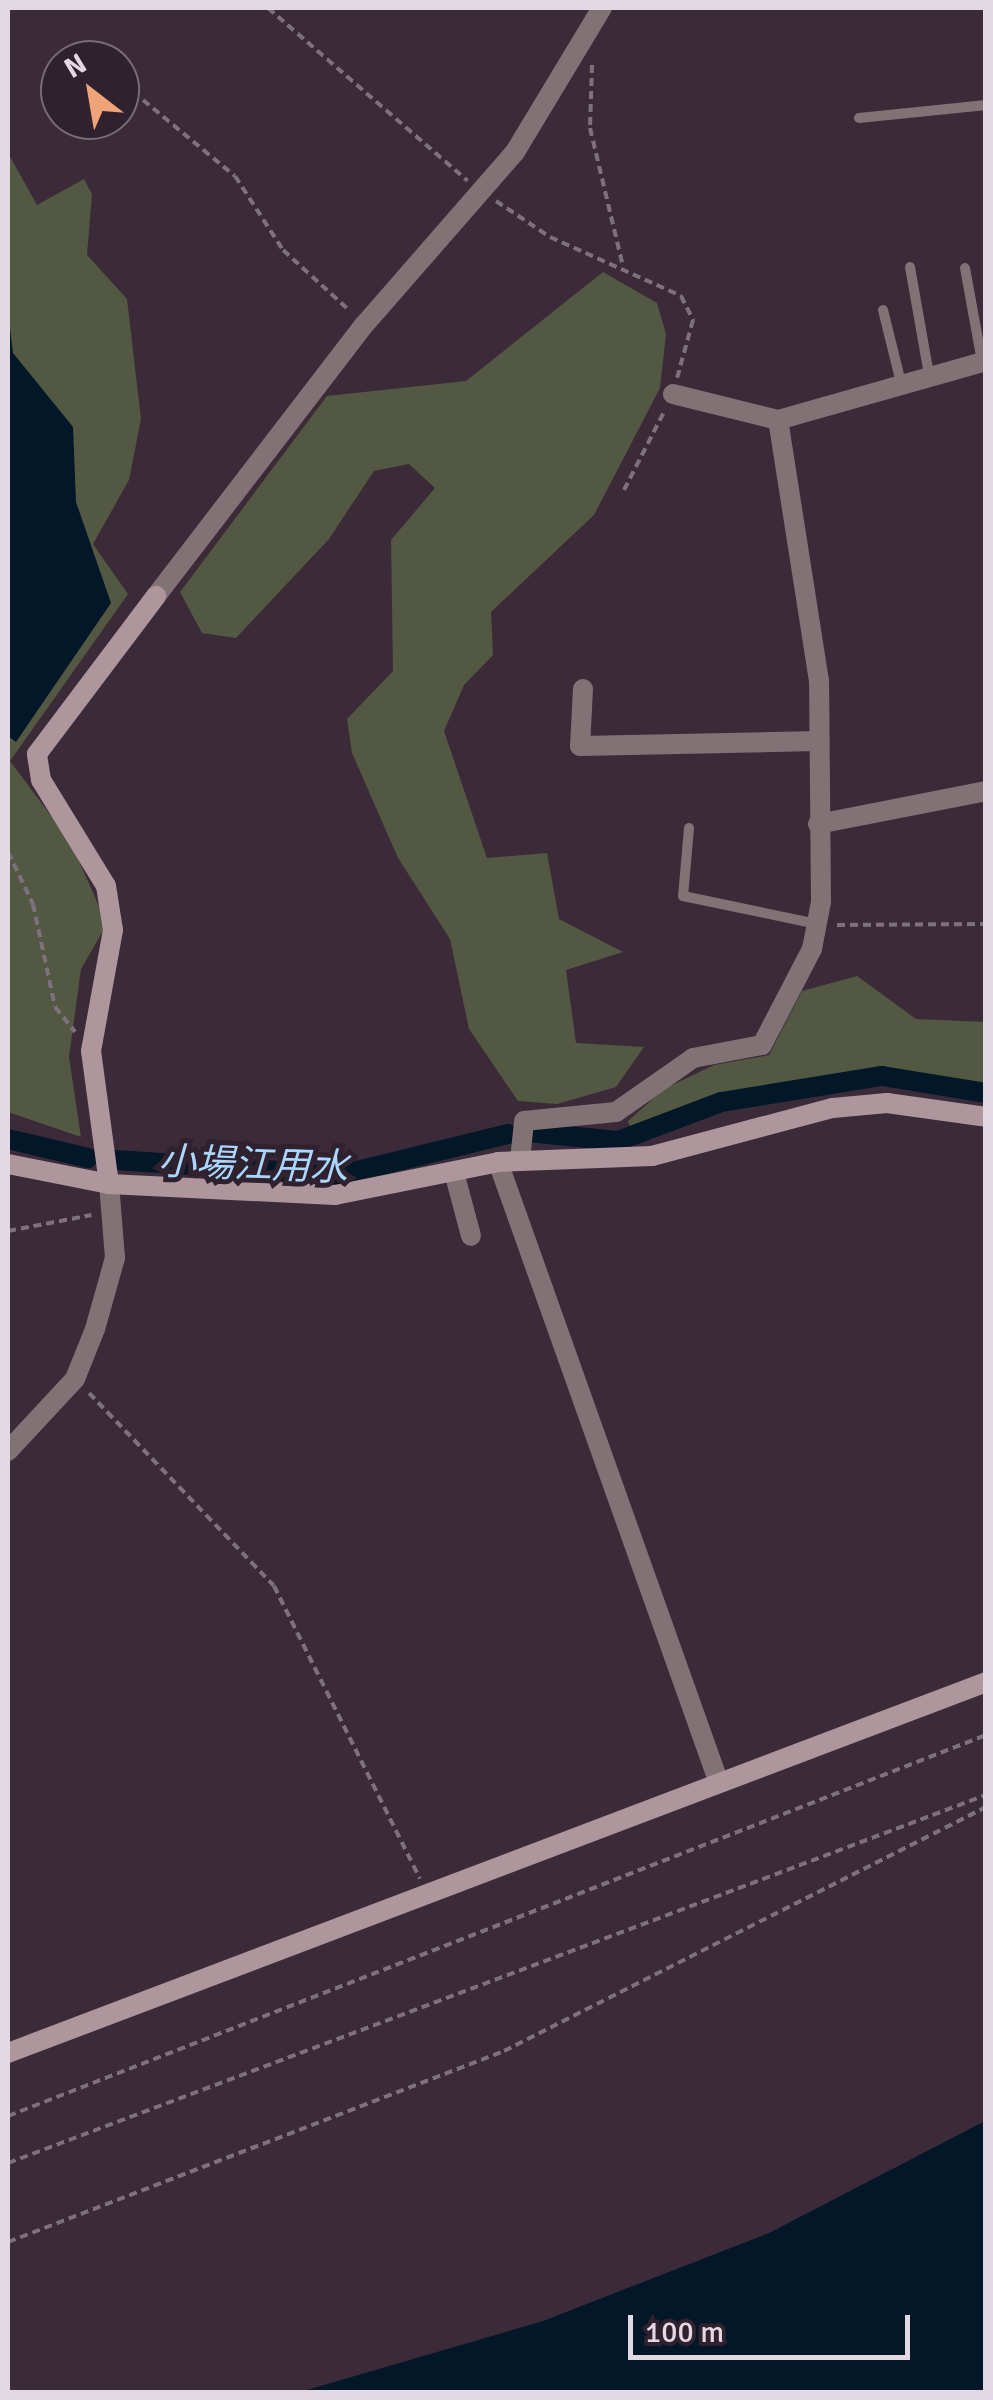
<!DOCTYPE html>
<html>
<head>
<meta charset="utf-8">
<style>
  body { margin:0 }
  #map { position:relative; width:993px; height:2400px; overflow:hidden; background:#3b2b39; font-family:Signika,"Noto Sans JP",sans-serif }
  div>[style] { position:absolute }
  .green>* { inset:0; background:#525841 }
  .water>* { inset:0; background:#021728 }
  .canal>* { height:20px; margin:-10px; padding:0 10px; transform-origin:10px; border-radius:10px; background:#021728 }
  .path>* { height:4px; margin-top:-2px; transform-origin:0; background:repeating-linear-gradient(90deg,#7e707c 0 8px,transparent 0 13px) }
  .lane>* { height:10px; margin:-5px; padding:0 5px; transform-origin:5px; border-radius:5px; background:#817275 }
  .street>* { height:20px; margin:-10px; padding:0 10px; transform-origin:10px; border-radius:10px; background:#817275 }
  .secondary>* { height:20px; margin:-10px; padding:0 10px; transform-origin:10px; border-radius:10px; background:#ae969c }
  span { translate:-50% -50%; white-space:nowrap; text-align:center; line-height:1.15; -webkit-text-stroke:10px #30212f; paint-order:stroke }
  .water-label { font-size:38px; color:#a9d7ff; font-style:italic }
  .frame { position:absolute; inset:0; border:10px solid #e3d9e2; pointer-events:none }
  .north { position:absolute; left:40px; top:40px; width:100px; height:100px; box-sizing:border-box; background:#30212f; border:2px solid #786b77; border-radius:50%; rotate:329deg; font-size:28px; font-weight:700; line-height:40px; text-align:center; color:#e3d9e2 }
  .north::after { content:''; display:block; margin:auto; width:35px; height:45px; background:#efa378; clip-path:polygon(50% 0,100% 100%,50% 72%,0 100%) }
  .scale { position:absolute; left:628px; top:2315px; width:282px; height:45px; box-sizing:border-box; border:5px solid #e3d9e2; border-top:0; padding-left:12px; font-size:30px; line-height:35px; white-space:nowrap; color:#e3d9e2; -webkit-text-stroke:8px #30212f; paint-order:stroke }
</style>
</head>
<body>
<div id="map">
  <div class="green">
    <i style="clip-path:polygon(8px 153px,37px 205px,84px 179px,92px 194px,87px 255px,127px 299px,141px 419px,129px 480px,93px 544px,128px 594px,10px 761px,70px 841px,107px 924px,81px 969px,69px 1057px,81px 1137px,8px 1112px)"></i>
    <i style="clip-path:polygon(603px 272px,657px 303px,666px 334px,660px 388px,594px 515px,491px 612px,493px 655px,464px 685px,444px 731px,487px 858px,547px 853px,559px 919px,623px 952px,566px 970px,576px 1043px,644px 1047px,616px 1087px,557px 1104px,518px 1101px,469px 1029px,450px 939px,398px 858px,352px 753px,347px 719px,393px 671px,391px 540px,435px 488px,409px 464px,374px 471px,329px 539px,236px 638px,202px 633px,180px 592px,327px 396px,466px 381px)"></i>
    <i style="clip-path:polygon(857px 976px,916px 1019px,985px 1022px,985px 1087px,879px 1072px,709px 1100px,632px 1133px,628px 1121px,664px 1089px,714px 1065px,769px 1055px,802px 991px)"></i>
  </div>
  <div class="water">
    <i style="clip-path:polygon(8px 311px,13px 353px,73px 427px,76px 502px,111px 603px,16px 742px,8px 736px)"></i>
    <i style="clip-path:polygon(985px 2121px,985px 2392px,300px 2392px,543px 2321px,769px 2233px)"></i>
  </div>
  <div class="canal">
    <i style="left:528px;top:1132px;width:90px;rotate:5.7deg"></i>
    <i style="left:618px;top:1141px;width:110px;rotate:-20.7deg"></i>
    <i style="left:721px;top:1102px;width:163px;rotate:-9.2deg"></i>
    <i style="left:882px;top:1076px;width:105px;rotate:9.3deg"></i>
    <i style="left:8px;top:1139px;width:82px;rotate:13.4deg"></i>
    <i style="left:115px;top:1160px;width:226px;rotate:3.8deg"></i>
    <i style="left:341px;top:1175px;width:172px;rotate:-13.8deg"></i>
  </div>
  <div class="path">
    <i style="left:268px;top:8px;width:264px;rotate:40.9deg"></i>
    <i style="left:592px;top:65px;width:63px;rotate:91.8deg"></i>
    <i style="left:590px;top:128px;width:142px;rotate:76.6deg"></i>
    <i style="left:143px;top:100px;width:119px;rotate:39.6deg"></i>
    <i style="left:235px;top:176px;width:88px;rotate:57deg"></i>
    <i style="left:283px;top:250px;width:91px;rotate:42.3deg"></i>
    <i style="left:496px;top:201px;width:65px;rotate:33.7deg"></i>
    <i style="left:550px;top:237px;width:144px;rotate:24.2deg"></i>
    <i style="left:681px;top:296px;width:27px;rotate:63deg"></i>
    <i style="left:693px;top:320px;width:60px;rotate:105.4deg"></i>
    <i style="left:624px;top:490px;width:90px;rotate:-62.9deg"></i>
    <i style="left:8px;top:852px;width:58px;rotate:64.3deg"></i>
    <i style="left:33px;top:904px;width:105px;rotate:77.9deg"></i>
    <i style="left:55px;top:1007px;width:32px;rotate:51deg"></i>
    <i style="left:837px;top:925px;width:149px;rotate:-0.4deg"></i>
    <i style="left:8px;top:1231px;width:85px;rotate:-10.9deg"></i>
    <i style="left:89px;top:1393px;width:267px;rotate:46.2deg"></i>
    <i style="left:274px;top:1586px;width:327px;rotate:63.5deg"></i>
    <i style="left:8px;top:2116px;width:1050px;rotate:-21.28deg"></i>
    <i style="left:8px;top:2163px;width:1045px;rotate:-20.62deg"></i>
    <i style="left:8px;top:2242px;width:532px;rotate:-21.06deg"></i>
    <i style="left:504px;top:2051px;width:540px;rotate:-26.85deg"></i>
  </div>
  <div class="lane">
    <i style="left:859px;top:118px;width:128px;rotate:-5.8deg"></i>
    <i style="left:910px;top:267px;width:115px;rotate:80deg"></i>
    <i style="left:965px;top:268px;width:96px;rotate:79.7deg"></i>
    <i style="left:883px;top:310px;width:79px;rotate:76.1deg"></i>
    <i style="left:689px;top:828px;width:68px;rotate:95deg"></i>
    <i style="left:683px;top:896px;width:137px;rotate:11.8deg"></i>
  </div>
  <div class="street">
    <i style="left:673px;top:394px;width:108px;rotate:13.9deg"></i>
    <i style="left:778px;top:420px;width:216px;rotate:-15.8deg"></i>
    <i style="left:156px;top:596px;width:343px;rotate:-52.5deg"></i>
    <i style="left:365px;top:324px;width:228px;rotate:-48.9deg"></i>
    <i style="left:515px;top:152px;width:168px;rotate:-58.9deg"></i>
    <i style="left:583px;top:689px;width:57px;rotate:93deg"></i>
    <i style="left:580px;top:746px;width:237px;rotate:-1.2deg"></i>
    <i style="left:818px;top:824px;width:171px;rotate:-11.1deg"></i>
    <i style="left:520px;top:1160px;width:39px;rotate:-84deg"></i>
    <i style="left:524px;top:1121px;width:92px;rotate:-5.6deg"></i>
    <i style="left:616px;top:1112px;width:94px;rotate:-35deg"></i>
    <i style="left:693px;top:1058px;width:70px;rotate:-10.7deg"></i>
    <i style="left:762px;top:1045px;width:108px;rotate:-62.5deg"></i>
    <i style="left:812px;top:949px;width:48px;rotate:-79.2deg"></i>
    <i style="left:821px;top:902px;width:221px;rotate:-90.5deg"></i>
    <i style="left:819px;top:681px;width:264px;rotate:-98.9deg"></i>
    <i style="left:498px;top:1162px;width:659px;rotate:70.41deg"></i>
    <i style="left:454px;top:1172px;width:66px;rotate:75.1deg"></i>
    <i style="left:8px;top:1451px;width:98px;rotate:-47.1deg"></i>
    <i style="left:75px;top:1379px;width:54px;rotate:-68.2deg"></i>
    <i style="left:95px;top:1329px;width:74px;rotate:-74.3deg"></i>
    <i style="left:115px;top:1258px;width:74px;rotate:-94.6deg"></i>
  </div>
  <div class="secondary">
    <i style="left:8px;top:1164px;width:103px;rotate:11.2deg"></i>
    <i style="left:109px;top:1184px;width:226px;rotate:2.8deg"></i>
    <i style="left:335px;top:1195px;width:166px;rotate:-11.4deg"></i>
    <i style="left:498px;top:1162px;width:154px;rotate:-2.2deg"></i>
    <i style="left:652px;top:1156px;width:187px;rotate:-14.9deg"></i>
    <i style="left:833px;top:1108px;width:54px;rotate:-5.3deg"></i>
    <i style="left:887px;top:1103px;width:100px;rotate:8deg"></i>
    <i style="left:109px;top:1184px;width:134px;rotate:-97.7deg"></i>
    <i style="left:91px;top:1051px;width:123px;rotate:-79.7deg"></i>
    <i style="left:113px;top:930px;width:45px;rotate:-99deg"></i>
    <i style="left:106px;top:886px;width:124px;rotate:-121.5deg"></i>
    <i style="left:41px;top:780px;width:26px;rotate:-99deg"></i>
    <i style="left:37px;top:754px;width:198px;rotate:-53deg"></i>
    <i style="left:8px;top:2053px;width:1046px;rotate:-20.77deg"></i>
  </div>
  <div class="water-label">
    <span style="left:253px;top:1165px;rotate:2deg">小場江用水</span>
  </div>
  <div class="frame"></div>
  <div class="north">N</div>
  <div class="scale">100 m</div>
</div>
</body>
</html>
